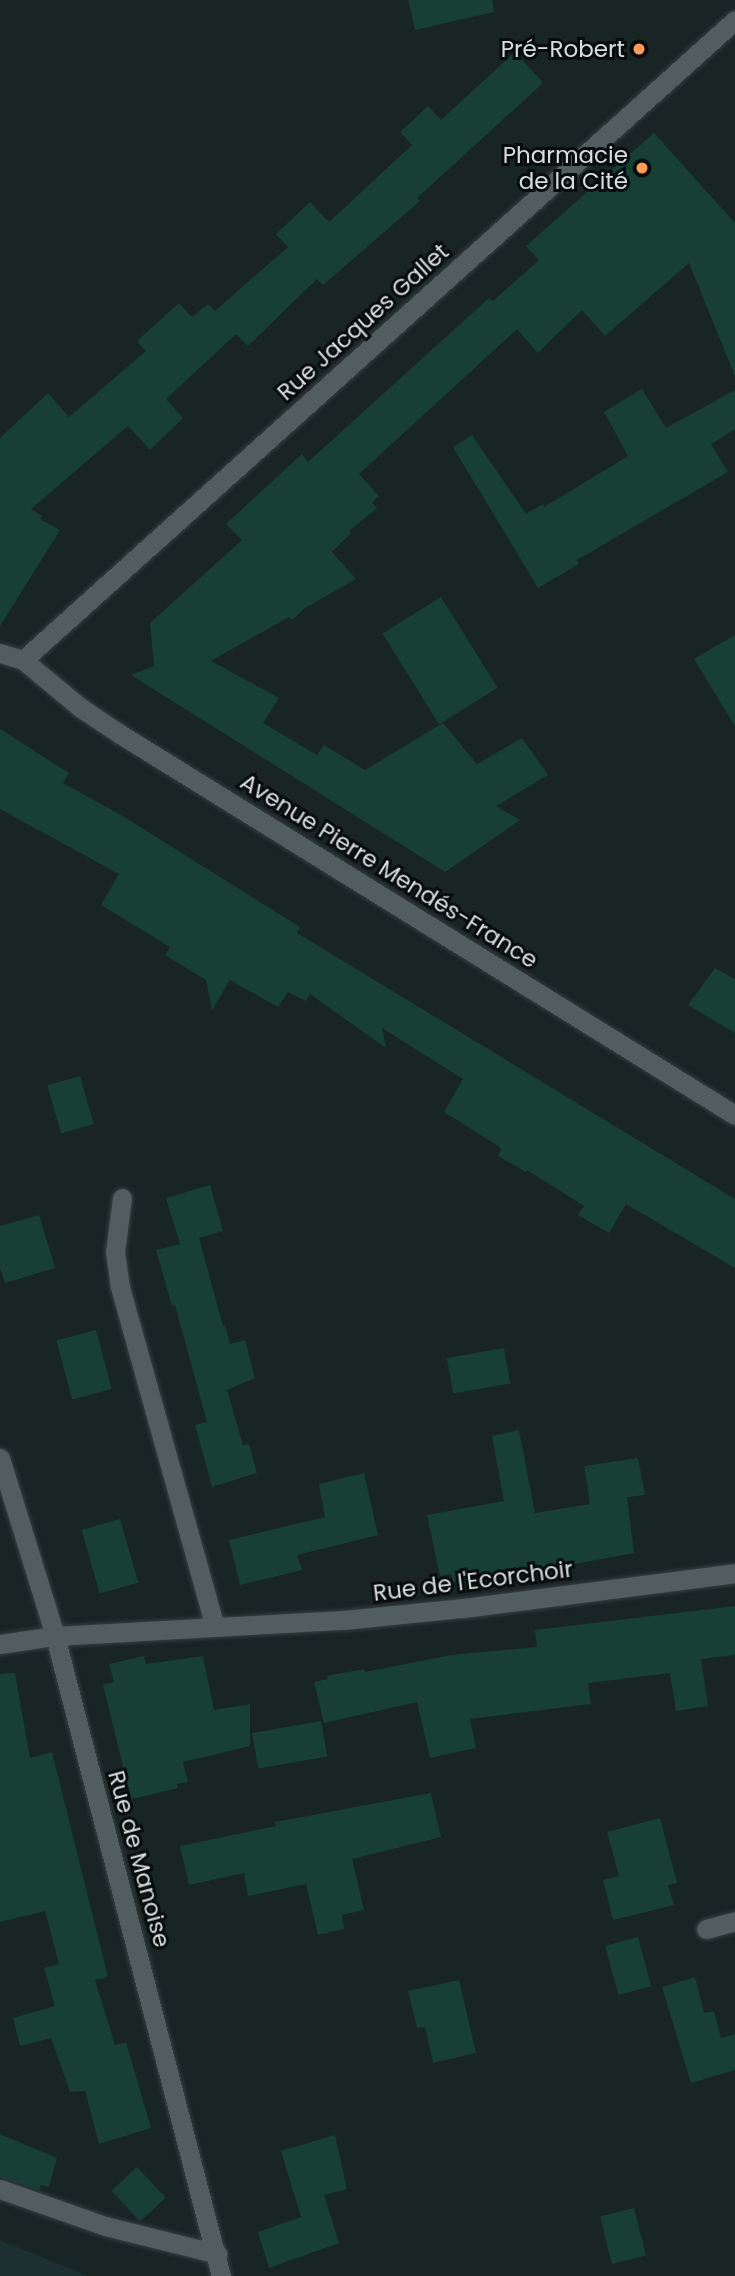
<!DOCTYPE html>
<html>
<head>
<meta charset="utf-8">
<style>
  body { margin:0 }
  #map { position:relative; width:735px; height:2276px; overflow:hidden; background:#192425; font-family:Poppins,sans-serif }
  div>[style] { position:absolute }
  .built>* { inset:0; background:#1c2f31 }
  .building>* { inset:0; background:#173f36; transform-origin:0 0 }
  .roads { filter:drop-shadow(0 0 2px #373f40) drop-shadow(0 0 2px #373f40) }
  .minor>* { height:19px; margin:-9.5px; padding:0 9.5px; transform-origin:9.5px; border-radius:9.5px; background:#515d5f }
  .secondary>* { height:19px; margin:-9.5px; padding:0 9.5px; transform-origin:9.5px; border-radius:9.5px; background:#515d5f }
  .dots>* { width:19px; height:19px; translate:-50% -50%; box-sizing:border-box; border:4px solid #080c0d; border-radius:50% }
  span { translate:-50% -50%; white-space:nowrap; text-align:center; line-height:1.15; -webkit-text-stroke:6px #080c0d; paint-order:stroke }
  .poi-label { font-size:23px; color:#d7dedf }
  .right { translate:-100% -50%; text-align:right }
  .street-label { font-size:23px; color:#d7dedf }
</style>
</head>
<body>
<div id="map">
  <div class="built">
    <i style="clip-path:polygon(0 2240px,88px 2276px,0 2276px)"></i>
  </div>
  <div class="building">
    <i style="clip-path:polygon(408px 0,492px 0,494px 12px,415px 30px)"></i>
    <i style="clip-path:polygon(515px 52px,543px 83px,417px 198px,420px 201px,323px 285px,317px 279px,248px 346px,236px 334px,166px 399px,183px 418px,150px 450px,128px 426px,31px 509px,42px 516px,40px 519px,60px 530px,0 626px,0 438px,48px 393px,69px 417px,146px 351px,137px 341px,179px 303px,192px 317px,208px 304px,215px 311px,288px 247px,276px 234px,310px 202px,329px 222px,412px 145px,400px 132px,428px 106px,441px 120px)"></i>
    <i style="clip-path:polygon(654px 133px,735px 223px,735px 376px,689px 263px,605px 336px,582px 310px,538px 353px,517px 329px,359px 474px,379px 496px,372px 502px,377px 508px,349px 531px,351px 533px,332px 552px,356px 579px,305px 608px,292px 620px,289px 617px,211px 661px,279px 698px,263px 723px,317px 755px,324px 745px,365px 770px,443px 723px,477px 764px,522px 738px,548px 775px,496px 806px,520px 820px,445px 872px,131px 675px,154px 666px,150px 623px,242px 540px,226px 524px,302px 454px,308px 462px,489px 298px,493px 301px,539px 260px,526px 246px)"></i>
    <i style="clip-path:polygon(642px 389px,666px 428px,735px 390px,735px 429px,711px 444px,728px 472px,577px 560px,579px 564px,538px 588px,453px 447px,472px 435px,526px 514px,543px 504px,544px 507px,628px 456px,604px 412px)"></i>
    <i style="left:441px;top:597px;width:107px;height:69px;rotate:58deg"></i>
    <i style="clip-path:polygon(735px 635px,735px 726px,694px 659px)"></i>
    <i style="clip-path:polygon(0 729px,69px 773px,63px 783px,121px 815px,300px 927px,297px 933px,735px 1199px,735px 1268px,626px 1204px,609px 1233px,578px 1215px,584px 1206px,527px 1170px,526px 1172px,498px 1156px,501px 1149px,498px 1146px,444px 1112px,463px 1079px,382px 1028px,386px 1048px,310px 994px,306px 1001px,288px 992px,278px 1007px,230px 980px,212px 1010px,206px 980px,165px 955px,170px 947px,101px 905px,119px 874px,0 809px)"></i>
    <i style="clip-path:polygon(715px 968px,735px 979px,735px 1033px,688px 1005px)"></i>
    <i style="left:80px;top:1076px;width:50px;height:34px;rotate:74deg"></i>
    <i style="clip-path:polygon(210px 1185px,223px 1231px,199px 1238px,223px 1326px,225px 1325px,230px 1344px,245px 1340px,255px 1378px,227px 1390px,243px 1445px,249px 1444px,257px 1473px,212px 1487px,195px 1425px,207px 1422px,175px 1305px,172px 1306px,156px 1250px,180px 1244px,166px 1198px)"></i>
    <i style="clip-path:polygon(39px 1215px,55px 1268px,5px 1283px,0 1268px,0 1226px)"></i>
    <i style="left:96px;top:1330px;width:61px;height:41px;rotate:75deg"></i>
    <i style="left:504px;top:1348px;width:36px;height:58px;rotate:80deg"></i>
    <i style="clip-path:polygon(519px 1430px,535px 1513px,590px 1504px,584px 1466px,638px 1458px,645px 1495px,627px 1497px,634px 1553px,511px 1576px,509px 1570px,453px 1582px,451px 1574px,440px 1576px,427px 1515px,504px 1501px,492px 1436px)"></i>
    <i style="clip-path:polygon(364px 1473px,378px 1535px,297px 1555px,302px 1570px,240px 1585px,229px 1540px,325px 1517px,319px 1484px)"></i>
    <i style="left:120px;top:1519px;width:66px;height:40px;rotate:74deg"></i>
    <i style="clip-path:polygon(735px 1606px,735px 1655px,701px 1659px,708px 1706px,676px 1711px,670px 1673px,588px 1683px,591px 1704px,470px 1719px,476px 1748px,430px 1758px,417px 1702px,324px 1723px,314px 1682px,328px 1679px,327px 1676px,364px 1669px,365px 1672px,451px 1655px,537px 1647px,535px 1630px)"></i>
    <i style="clip-path:polygon(144px 1656px,146px 1664px,203px 1656px,214px 1710px,250px 1704px,250px 1746px,183px 1762px,188px 1782px,177px 1784px,178px 1788px,131px 1799px,103px 1685px,114px 1682px,109px 1664px)"></i>
    <i style="clip-path:polygon(15px 1673px,30px 1758px,52px 1752px,108px 1977px,95px 1980px,115px 2045px,126px 2042px,151px 2128px,99px 2144px,85px 2091px,70px 2092px,51px 2038px,20px 2046px,13px 2018px,55px 2006px,44px 1968px,59px 1964px,45px 1911px,0 1922px,0 1674px)"></i>
    <i style="left:321px;top:1721px;width:36px;height:70px;rotate:80deg"></i>
    <i style="clip-path:polygon(431px 1793px,441px 1837px,352px 1859px,364px 1910px,342px 1915px,344px 1929px,318px 1935px,306px 1884px,248px 1896px,244px 1873px,189px 1885px,180px 1846px,276px 1826px,275px 1822px)"></i>
    <i style="clip-path:polygon(660px 1818px,677px 1883px,668px 1885px,674px 1905px,613px 1920px,603px 1880px,619px 1876px,607px 1832px)"></i>
    <i style="left:638px;top:1937px;width:51px;height:34px;rotate:75deg"></i>
    <i style="clip-path:polygon(695px 1977px,704px 2013px,714px 2011px,721px 2038px,735px 2034px,735px 2070px,691px 2083px,662px 1987px)"></i>
    <i style="clip-path:polygon(459px 1980px,476px 2053px,433px 2063px,425px 2027px,417px 2028px,408px 1991px)"></i>
    <i style="clip-path:polygon(0 2134px,57px 2158px,49px 2187px,41px 2185px,39px 2190px,0 2177px)"></i>
    <i style="clip-path:polygon(335px 2135px,347px 2189px,324px 2195px,339px 2243px,269px 2268px,258px 2232px,301px 2217px,281px 2151px)"></i>
    <i style="left:137px;top:2167px;width:42px;height:35px;rotate:47deg"></i>
    <i style="left:634px;top:2208px;width:49px;height:35px;rotate:76deg"></i>
  </div>
  <div class="roads">
    <div class="minor">
      <i style="left:122px;top:1198px;width:54px;rotate:97.4deg"></i>
      <i style="left:115px;top:1252px;width:35px;rotate:82deg"></i>
      <i style="left:120px;top:1287px;width:353px;rotate:74.4deg"></i>
      <i style="left:0;top:1458px;width:186px;rotate:72.8deg"></i>
      <i style="left:55px;top:1636px;width:661px;rotate:75.46deg"></i>
      <i style="left:0;top:1644px;width:56px;rotate:-8.3deg"></i>
      <i style="left:55px;top:1636px;width:289px;rotate:-3.2deg"></i>
      <i style="left:344px;top:1620px;width:120px;rotate:-5.8deg"></i>
      <i style="left:463px;top:1608px;width:274px;rotate:-7.3deg"></i>
      <i style="left:706px;top:1929px;width:30px;rotate:-15deg"></i>
      <i style="left:0;top:2189px;width:111px;rotate:19.4deg"></i>
      <i style="left:105px;top:2226px;width:116px;rotate:13.9deg"></i>
    </div>
    <div class="secondary">
      <i style="left:0;top:653px;width:24px;rotate:17deg"></i>
      <i style="left:23px;top:660px;width:75px;rotate:39.6deg"></i>
      <i style="left:81px;top:708px;width:47px;rotate:33.7deg"></i>
      <i style="left:120px;top:734px;width:723px;rotate:31.78deg"></i>
      <i style="left:23px;top:660px;width:957px;rotate:-41.95deg"></i>
    </div>
  </div>
  <div class="dots">
    <i style="left:639px;top:49px;background:#fe9b58"></i>
    <i style="left:642px;top:168px;background:#fe9b58"></i>
  </div>
  <div class="poi-label">
    <span class="right" style="left:625px;top:49px">Pré-Robert</span>
    <span class="right" style="left:628px;top:168px">Pharmacie<br>de la Cité</span>
  </div>
  <div class="street-label">
    <span style="left:363px;top:322px;rotate:-42deg">Rue Jacques Gallet</span>
    <span style="left:389px;top:871px;rotate:32deg">Avenue Pierre Mendés-France</span>
    <span style="left:473px;top:1581px;rotate:-7deg">Rue de l'Ecorchoir</span>
    <span style="left:139px;top:1859px;rotate:75deg">Rue de Manoise</span>
  </div>
</div>
</body>
</html>
